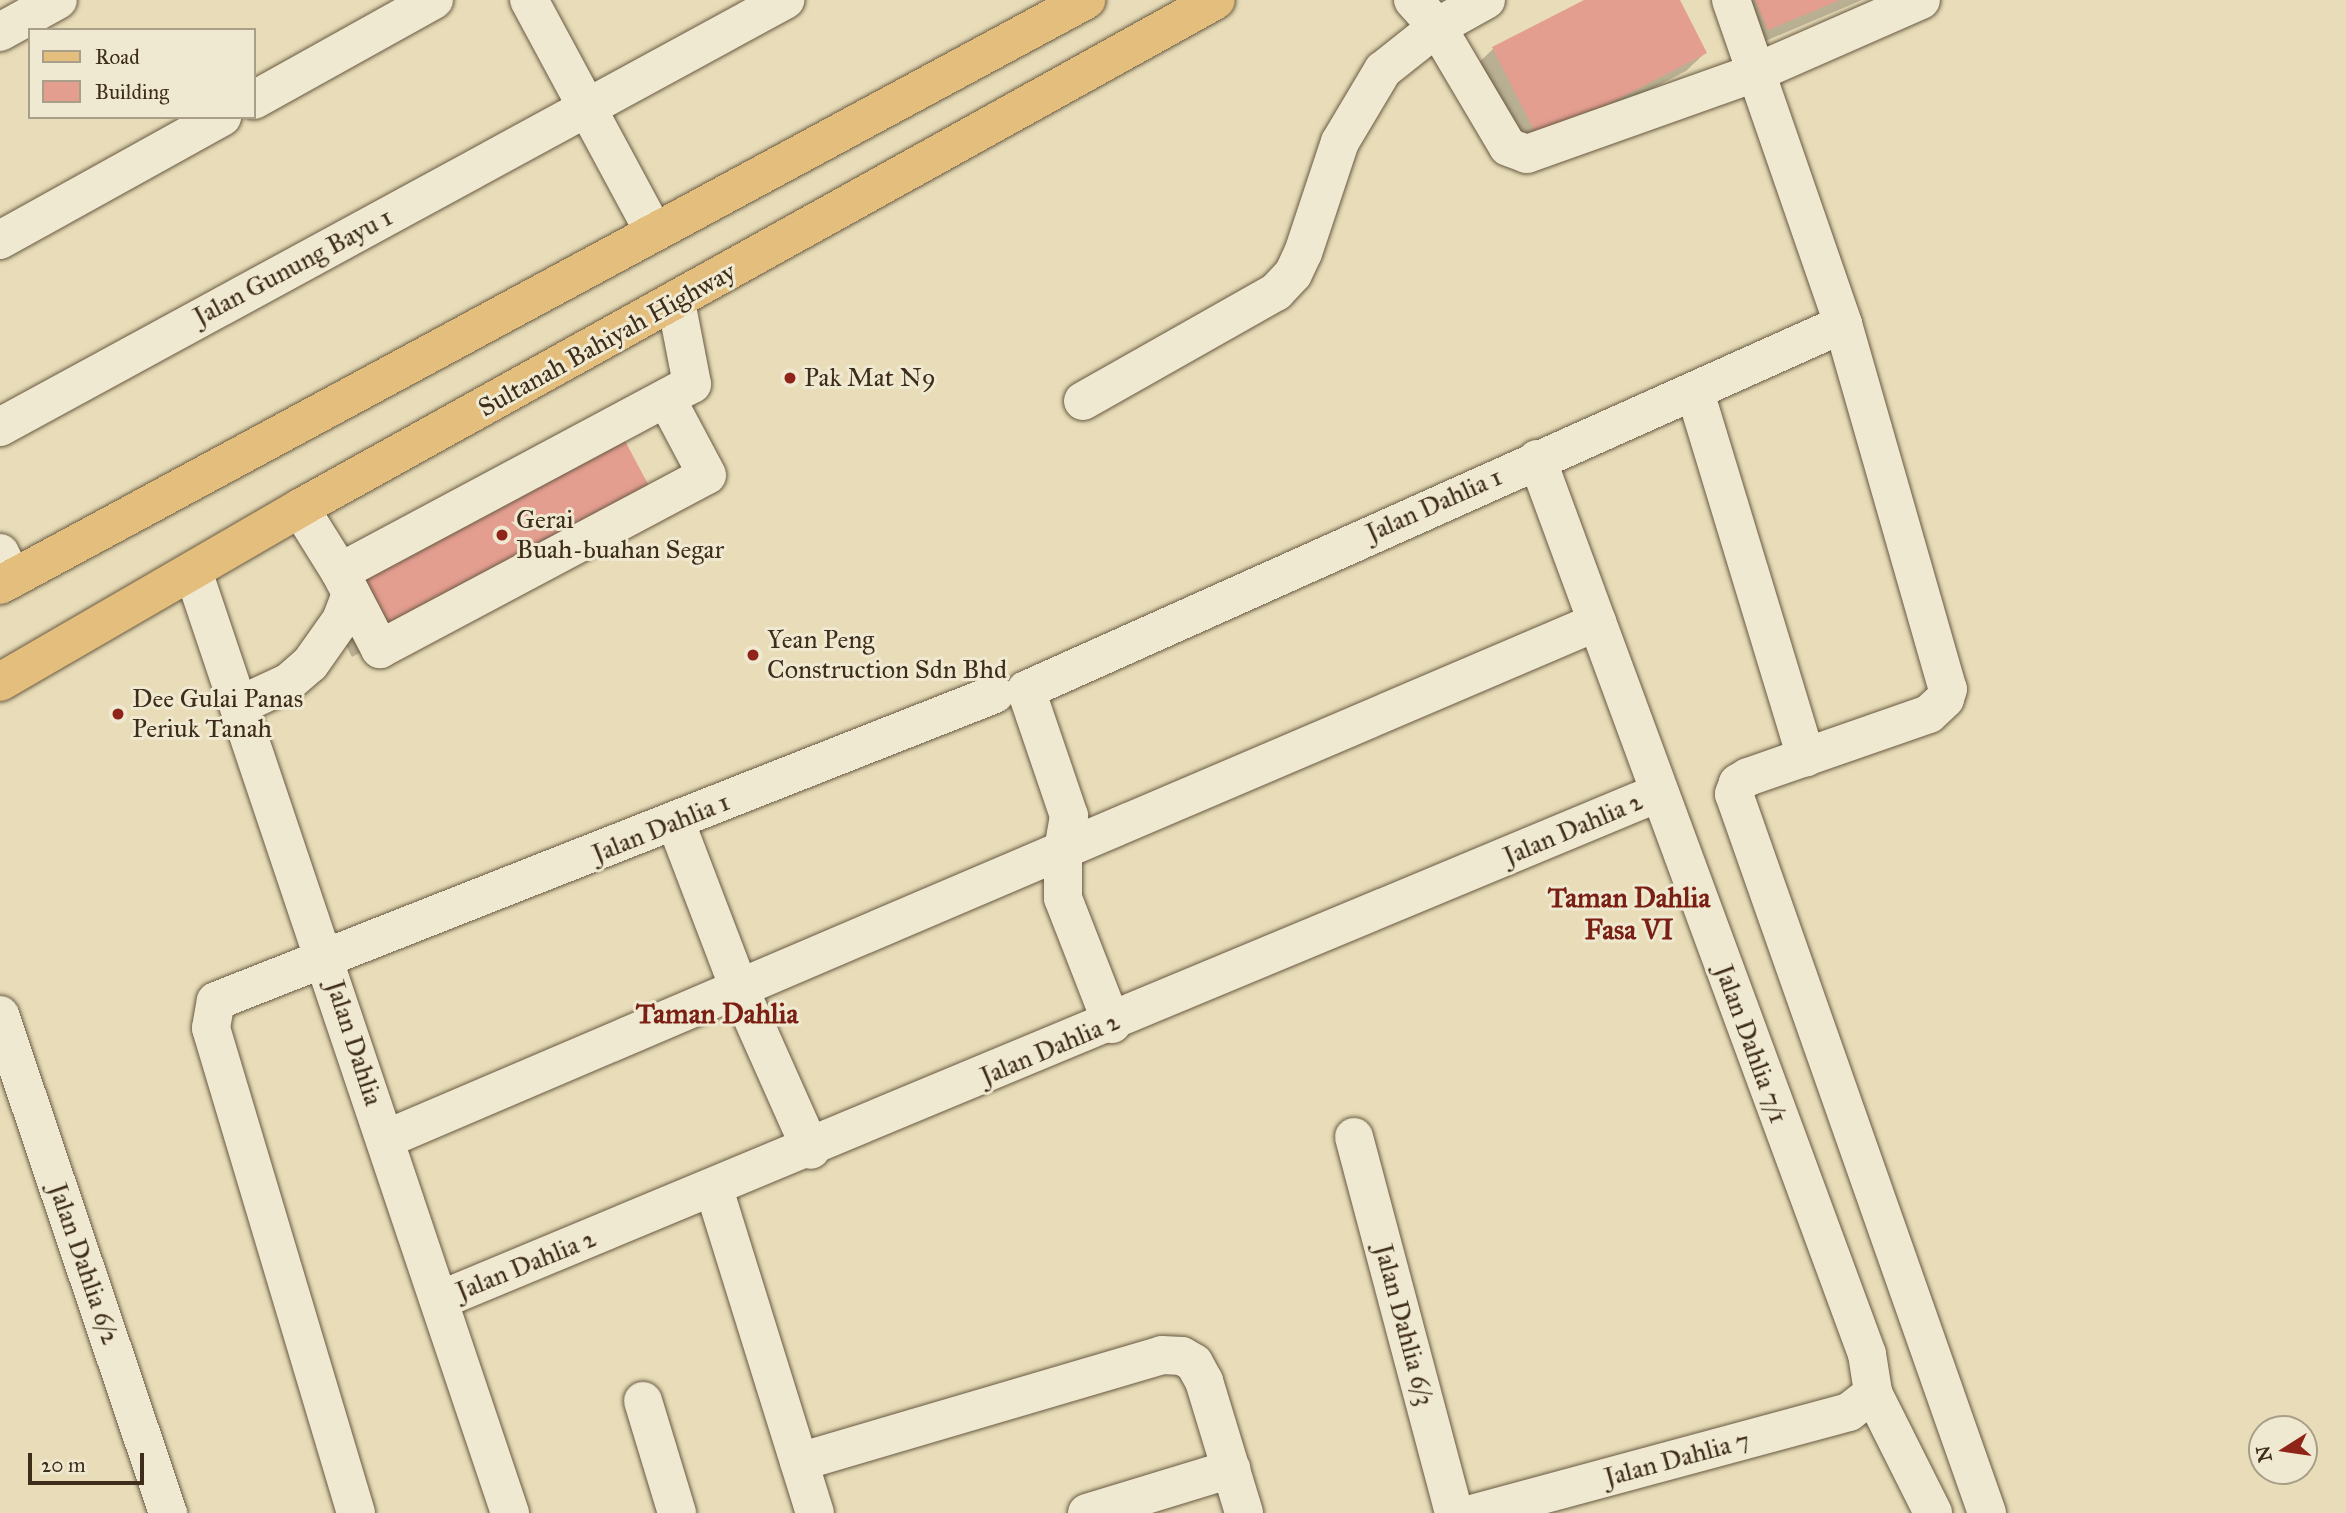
<!DOCTYPE html>
<html>
<head>
<meta charset="utf-8">
<style>
  body { margin:0 }
  #map { position:relative; width:2346px; height:1513px; overflow:hidden; background:#e8ddb8; font-family:"IM FELL Great Primer",serif }
  div>[style] { position:absolute }
  .shadow>* { inset:0; background:#0003 }
  .building>* { inset:0; background:#e49e90; transform-origin:0 0 }
  .roads { filter:drop-shadow(0 0 2px #685942) drop-shadow(0 0 2px #685942) }
  .minor>* { height:38px; margin:-19px; padding:0 19px; transform-origin:19px; border-radius:19px; background:#f0e9d1 }
  .major>* { height:38px; margin:-19px; padding:0 19px; transform-origin:19px; border-radius:19px; background:#e4be7c }
  .dots>* { width:19px; height:19px; translate:-50% -50%; box-sizing:border-box; border:4px solid #f0e9d1; border-radius:50% }
  span { translate:-50% -50%; white-space:nowrap; text-align:center; line-height:1.15; -webkit-text-stroke:6px #f0e9d1; paint-order:stroke }
  .street-label { font-size:26px; color:#3e2d1a }
  .poi-label { font-size:26px; color:#3e2d1a }
  .left { translate:0 -50%; text-align:left }
  .neighbourhood-label { font-size:28px; color:#7a1f14; font-weight:700 }
  .legend { position:absolute; left:28px; top:28px; width:228px; height:91px; box-sizing:border-box; background:#f0e9d1; border:2px solid #a99e88; margin:0; padding:9px 12px; list-style:none; font-size:21px; color:#3e2d1a }
  .legend li { display:flex; align-items:center; gap:14px; height:35px }
  .legend b { width:35px; border:2px solid #a99e88 }
  .north { position:absolute; left:2248px; top:1415px; width:70px; height:70px; box-sizing:border-box; background:#f0e9d1; border:2px solid #a99e88; border-radius:50%; rotate:258deg; font-size:19px; font-weight:700; line-height:28px; text-align:center; color:#3e2d1a }
  .north::after { content:''; display:block; margin:auto; width:24px; height:32px; background:#8f2418; clip-path:polygon(50% 0,100% 100%,50% 72%,0 100%) }
  .scale { position:absolute; left:28px; top:1453px; width:116px; height:32px; box-sizing:border-box; border:4px solid #3e2d1a; border-top:0; padding-left:9px; font-size:21px; line-height:24px; white-space:nowrap; color:#3e2d1a; -webkit-text-stroke:5px #f0e9d1; paint-order:stroke }
</style>
</head>
<body>
<div id="map">
  <div class="shadow">
    <i style="clip-path:polygon(1587px 0,1678px 0,1705px 53px,1686px 71px,1520px 157px,1474px 67px,1493px 49px)"></i>
    <i style="clip-path:polygon(1729px 0,1862px 0,1749px 48px)"></i>
    <i style="clip-path:polygon(620px 514px,352px 657px,329px 612px)"></i>
  </div>
  <div class="building">
    <i style="clip-path:polygon(1584px 0,1680px 0,1707px 53px,1539px 140px,1492px 47px)"></i>
    <i style="clip-path:polygon(1755px 0,1840px 0,1768px 30px)"></i>
    <i style="left:624px;top:439px;width:55px;height:305px;rotate:62deg"></i>
  </div>
  <div class="roads">
    <div class="minor">
      <i style="left:529px;top:0;width:261px;rotate:61.7deg"></i>
      <i style="left:1413px;top:0;width:36px;rotate:48deg"></i>
      <i style="left:1437px;top:27px;width:139px;rotate:59.4deg"></i>
      <i style="left:1508px;top:147px;width:20px;rotate:20deg"></i>
      <i style="left:1527px;top:154px;width:244px;rotate:-19.6deg"></i>
      <i style="left:1757px;top:72px;width:179px;rotate:-23.7deg"></i>
      <i style="left:1731px;top:0;width:343px;rotate:70.9deg"></i>
      <i style="left:1843px;top:324px;width:380px;rotate:74deg"></i>
      <i style="left:1948px;top:689px;width:10px;rotate:107deg"></i>
      <i style="left:1945px;top:699px;width:22px;rotate:137deg"></i>
      <i style="left:1929px;top:714px;width:192px;rotate:160.8deg"></i>
      <i style="left:1748px;top:777px;width:12px;rotate:149deg"></i>
      <i style="left:1738px;top:783px;width:12px;rotate:110deg"></i>
      <i style="left:1734px;top:794px;width:762px;rotate:70.61deg"></i>
      <i style="left:0;top:32px;width:66px;rotate:-28.9deg"></i>
      <i style="left:254px;top:100px;width:206px;rotate:-29.1deg"></i>
      <i style="left:0;top:240px;width:254px;rotate:-29deg"></i>
      <i style="left:1695px;top:392px;width:382px;rotate:73.1deg"></i>
      <i style="left:1083px;top:401px;width:222px;rotate:-29.5deg"></i>
      <i style="left:1276px;top:292px;width:25px;rotate:-47deg"></i>
      <i style="left:1293px;top:274px;width:23px;rotate:-65deg"></i>
      <i style="left:1303px;top:253px;width:117px;rotate:-71.6deg"></i>
      <i style="left:1340px;top:142px;width:84px;rotate:-59.2deg"></i>
      <i style="left:1383px;top:70px;width:69px;rotate:-38.5deg"></i>
      <i style="left:1437px;top:27px;width:56px;rotate:-28.9deg"></i>
      <i style="left:0;top:427px;width:894px;rotate:-28.54deg"></i>
      <i style="left:1537px;top:459px;width:954px;rotate:69.76deg"></i>
      <i style="left:1867px;top:1354px;width:39px;rotate:81deg"></i>
      <i style="left:300px;top:508px;width:75px;rotate:58deg"></i>
      <i style="left:340px;top:572px;width:399px;rotate:-28.1deg"></i>
      <i style="left:692px;top:384px;width:84px;rotate:-101deg"></i>
      <i style="left:0;top:553px;width:28px;rotate:64deg"></i>
      <i style="left:340px;top:572px;width:87px;rotate:62.5deg"></i>
      <i style="left:380px;top:649px;width:370px;rotate:-28deg"></i>
      <i style="left:707px;top:475px;width:87px;rotate:-118deg"></i>
      <i style="left:194px;top:574px;width:991px;rotate:71.4deg"></i>
      <i style="left:240px;top:705px;width:54px;rotate:-25.1deg"></i>
      <i style="left:289px;top:682px;width:28px;rotate:-41deg"></i>
      <i style="left:310px;top:664px;width:54px;rotate:-54.8deg"></i>
      <i style="left:341px;top:620px;width:28px;rotate:-69deg"></i>
      <i style="left:676px;top:823px;width:177px;rotate:69.1deg"></i>
      <i style="left:739px;top:988px;width:177px;rotate:66deg"></i>
      <i style="left:0;top:1015px;width:526px;rotate:71.36deg"></i>
      <i style="left:1112px;top:1024px;width:135px;rotate:-111.3deg"></i>
      <i style="left:1063px;top:898px;width:48px;rotate:-90deg"></i>
      <i style="left:1063px;top:850px;width:35px;rotate:-80deg"></i>
      <i style="left:1069px;top:816px;width:133px;rotate:-108.8deg"></i>
      <i style="left:1026px;top:690px;width:895px;rotate:-24.13deg"></i>
      <i style="left:1354px;top:1137px;width:389px;rotate:75.1deg"></i>
      <i style="left:386px;top:1139px;width:1317px;rotate:-23.12deg"></i>
      <i style="left:714px;top:1189px;width:339px;rotate:72.7deg"></i>
      <i style="left:440px;top:1300px;width:1319px;rotate:-22.6deg"></i>
      <i style="left:1873px;top:1393px;width:134px;rotate:63.4deg"></i>
      <i style="left:643px;top:1401px;width:117px;rotate:73.1deg"></i>
      <i style="left:799px;top:1462px;width:378px;rotate:-16.4deg"></i>
      <i style="left:1162px;top:1355px;width:20px;rotate:3deg"></i>
      <i style="left:1182px;top:1356px;width:14px;rotate:30deg"></i>
      <i style="left:1194px;top:1363px;width:21px;rotate:61deg"></i>
      <i style="left:1204px;top:1381px;width:138px;rotate:73.1deg"></i>
      <i style="left:356px;top:1513px;width:506px;rotate:-106.65deg"></i>
      <i style="left:211px;top:1028px;width:27px;rotate:-80deg"></i>
      <i style="left:216px;top:1001px;width:837px;rotate:-21.51deg"></i>
      <i style="left:1087px;top:1513px;width:151px;rotate:-17deg"></i>
      <i style="left:1475px;top:1513px;width:387px;rotate:-15.1deg"></i>
      <i style="left:1849px;top:1412px;width:31px;rotate:-38deg"></i>
    </div>
    <div class="major">
      <i style="left:0;top:585px;width:1234px;rotate:-28.31deg"></i>
      <i style="left:0;top:682px;width:347px;rotate:-30.1deg"></i>
      <i style="left:300px;top:508px;width:1047px;rotate:-29.01deg"></i>
    </div>
  </div>
  <div class="dots">
    <i style="left:790px;top:378px;background:#8f2418"></i>
    <i style="left:502px;top:535px;background:#8f2418"></i>
    <i style="left:753px;top:655px;background:#8f2418"></i>
    <i style="left:118px;top:714px;background:#8f2418"></i>
  </div>
  <div class="street-label">
    <span style="left:293px;top:267px;rotate:-28deg">Jalan Gunung Bayu 1</span>
    <span style="left:607px;top:340px;rotate:-29deg">Sultanah Bahiyah Highway</span>
    <span style="left:1434px;top:505px;rotate:-24deg">Jalan Dahlia 1</span>
    <span style="left:661px;top:828px;rotate:-22deg">Jalan Dahlia 1</span>
    <span style="left:1573px;top:829px;rotate:-23deg">Jalan Dahlia 2</span>
    <span style="left:354px;top:1043px;rotate:72deg">Jalan Dahlia</span>
    <span style="left:1751px;top:1044px;rotate:70deg">Jalan Dahlia 7/1</span>
    <span style="left:1050px;top:1049px;rotate:-23deg">Jalan Dahlia 2</span>
    <span style="left:84px;top:1264px;rotate:71deg">Jalan Dahlia 6/2</span>
    <span style="left:526px;top:1265px;rotate:-22deg">Jalan Dahlia 2</span>
    <span style="left:1404px;top:1325px;rotate:75deg">Jalan Dahlia 6/3</span>
    <span style="left:1677px;top:1459px;rotate:-15deg">Jalan Dahlia 7</span>
  </div>
  <div class="poi-label">
    <span class="left" style="left:804px;top:378px">Pak Mat N9</span>
    <span class="left" style="left:516px;top:535px">Gerai<br>Buah-buahan Segar</span>
    <span class="left" style="left:767px;top:655px">Yean Peng<br>Construction Sdn Bhd</span>
    <span class="left" style="left:132px;top:714px">Dee Gulai Panas<br>Periuk Tanah</span>
  </div>
  <div class="neighbourhood-label">
    <span style="left:1629px;top:914px">Taman Dahlia<br>Fasa VI</span>
    <span style="left:717px;top:1014px">Taman Dahlia</span>
  </div>
  <ul class="legend">
  <li><b style="height:9px;background:#e4be7c"></b>Road</li>
  <li><b style="height:19px;background:#e49e90"></b>Building</li>
  </ul>
  <div class="north">N</div>
  <div class="scale">20 m</div>
</div>
</body>
</html>
